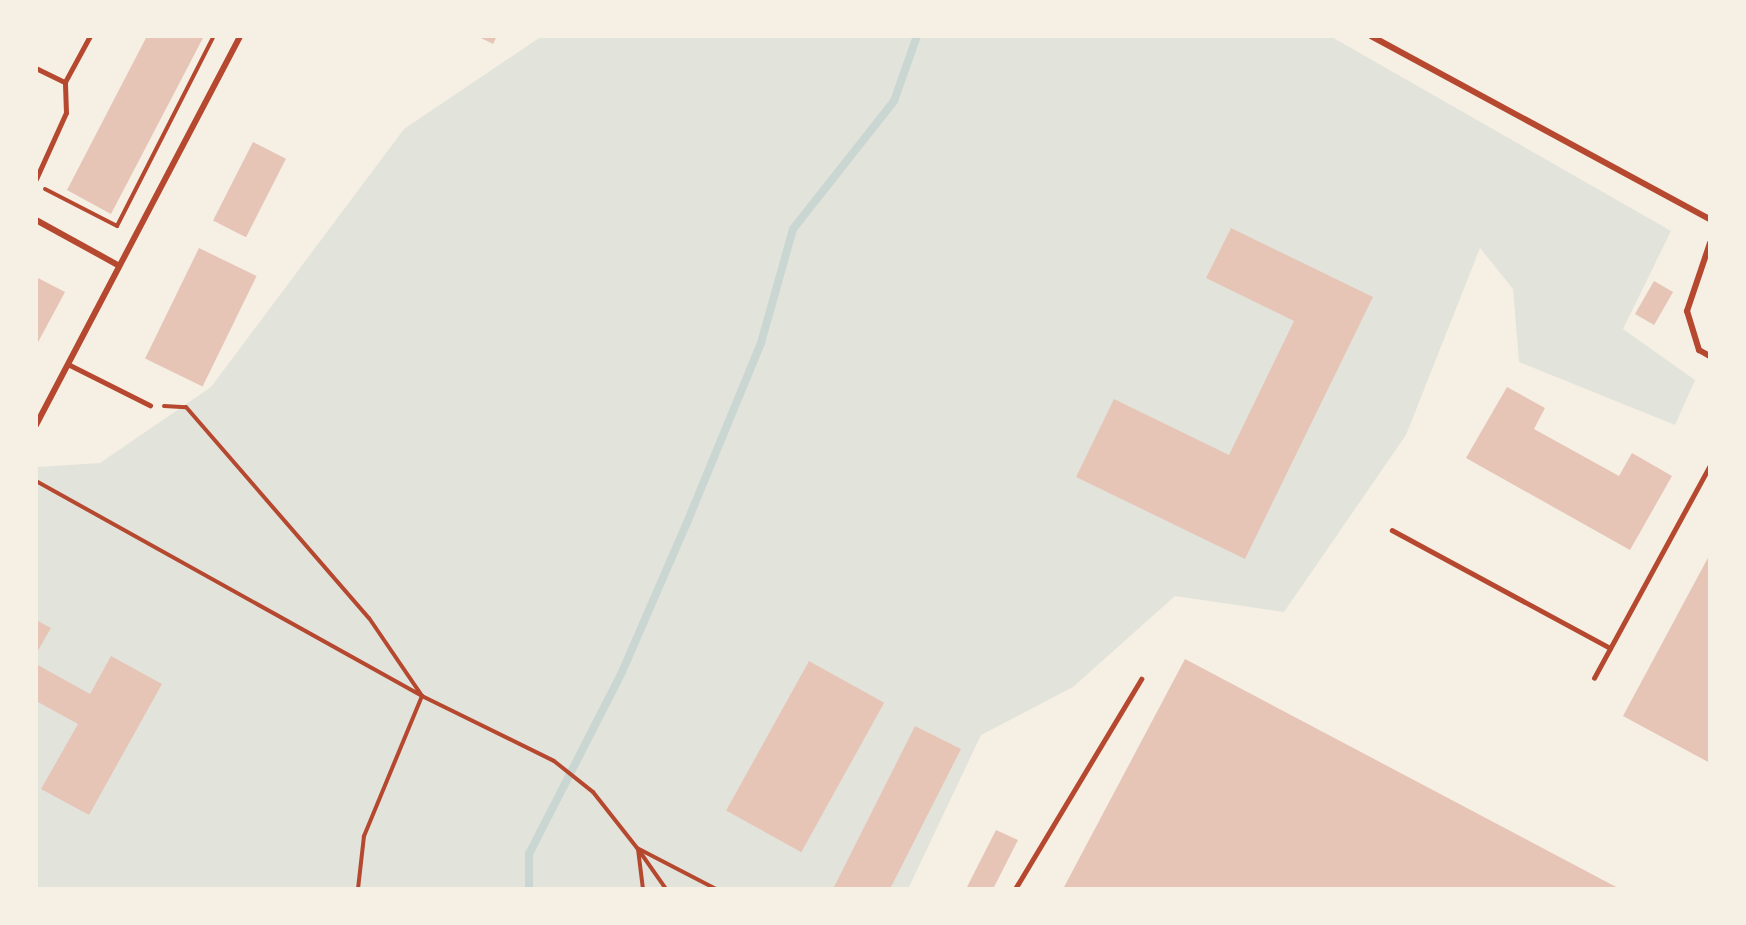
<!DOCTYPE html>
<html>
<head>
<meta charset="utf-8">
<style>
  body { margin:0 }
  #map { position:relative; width:1746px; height:925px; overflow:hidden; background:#f6efe4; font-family:"IBM Plex Serif",serif }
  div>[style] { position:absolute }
  .green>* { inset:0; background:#e2e4dc }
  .stream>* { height:8px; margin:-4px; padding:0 4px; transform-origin:4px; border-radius:4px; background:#c9d6d2 }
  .building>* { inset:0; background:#e6c5b7; transform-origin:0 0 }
  .path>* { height:4px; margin:-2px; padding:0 2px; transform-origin:2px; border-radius:2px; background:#b5482f }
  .service>* { height:4.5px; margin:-2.25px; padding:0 2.25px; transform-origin:2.25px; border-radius:2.25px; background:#b5482f }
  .minor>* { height:6px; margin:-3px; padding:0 3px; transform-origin:3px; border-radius:3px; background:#b5482f }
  span { translate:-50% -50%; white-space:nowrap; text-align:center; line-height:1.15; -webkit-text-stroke:4.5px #f6efe4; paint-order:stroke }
  .frame { position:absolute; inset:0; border:38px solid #f6efe4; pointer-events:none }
</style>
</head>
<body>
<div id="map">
  <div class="green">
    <i style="clip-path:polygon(542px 36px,1330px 36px,1671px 231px,1623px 329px,1695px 380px,1675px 425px,1519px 362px,1513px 289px,1480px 248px,1406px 435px,1284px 612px,1175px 596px,1073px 687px,981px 735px,908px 889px,36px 889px,38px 467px,100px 463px,211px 387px,404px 129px)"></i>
  </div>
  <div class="stream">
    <i style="left:529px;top:889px;width:35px;rotate:-90deg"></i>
    <i style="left:529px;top:854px;width:204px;rotate:-62.9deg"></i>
    <i style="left:622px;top:672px;width:160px;rotate:-66.5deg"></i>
    <i style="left:686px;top:525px;width:197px;rotate:-67.6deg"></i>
    <i style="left:761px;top:343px;width:118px;rotate:-74.3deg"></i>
    <i style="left:793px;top:229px;width:163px;rotate:-51.7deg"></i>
    <i style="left:894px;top:101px;width:69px;rotate:-70.5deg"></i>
  </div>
  <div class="building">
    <i style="clip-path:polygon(147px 36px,204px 36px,111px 214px,67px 190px)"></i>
    <i style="clip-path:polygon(477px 36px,497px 36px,493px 44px)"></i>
    <i style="left:253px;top:142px;width:37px;height:88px;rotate:27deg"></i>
    <i style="clip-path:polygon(1231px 228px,1373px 297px,1245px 559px,1076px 477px,1114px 399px,1229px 455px,1294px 321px,1206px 278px)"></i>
    <i style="left:199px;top:248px;width:64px;height:123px;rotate:26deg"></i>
    <i style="clip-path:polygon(36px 277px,65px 292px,36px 346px)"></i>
    <i style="left:1654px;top:281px;width:22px;height:38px;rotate:30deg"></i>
    <i style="clip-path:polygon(1507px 387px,1545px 408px,1534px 429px,1619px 476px,1632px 453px,1672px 476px,1630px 550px,1466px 458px)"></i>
    <i style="clip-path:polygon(1710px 554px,1710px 763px,1623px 716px)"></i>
    <i style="clip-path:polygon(36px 620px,51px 628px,36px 654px)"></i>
    <i style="clip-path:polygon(111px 656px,162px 684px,89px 815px,41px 789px,78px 724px,36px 701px,36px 664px,90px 694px)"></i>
    <i style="clip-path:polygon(1185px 659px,1620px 889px,1063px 889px)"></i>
    <i style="left:809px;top:661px;width:86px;height:171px;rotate:29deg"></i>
    <i style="clip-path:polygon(915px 726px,961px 749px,890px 889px,837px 889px,834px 887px)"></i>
    <i style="clip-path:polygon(996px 830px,1018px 840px,993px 889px,966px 889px)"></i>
  </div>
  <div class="path">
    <i style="left:45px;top:189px;width:81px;rotate:27.2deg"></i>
    <i style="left:117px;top:226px;width:213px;rotate:-63deg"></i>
    <i style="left:164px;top:406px;width:22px;rotate:3deg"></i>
    <i style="left:186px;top:407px;width:279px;rotate:49.1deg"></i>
    <i style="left:369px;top:618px;width:94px;rotate:55.8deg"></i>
    <i style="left:422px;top:696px;width:147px;rotate:26.2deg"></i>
    <i style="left:554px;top:761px;width:50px;rotate:38.5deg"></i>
    <i style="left:593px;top:792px;width:71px;rotate:51.8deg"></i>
    <i style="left:637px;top:848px;width:89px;rotate:27.4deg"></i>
    <i style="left:36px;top:481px;width:442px;rotate:29.1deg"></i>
    <i style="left:422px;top:696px;width:152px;rotate:112.5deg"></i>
    <i style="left:364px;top:836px;width:53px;rotate:96.5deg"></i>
    <i style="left:638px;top:849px;width:49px;rotate:55deg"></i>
    <i style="left:638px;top:849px;width:40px;rotate:82.9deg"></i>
  </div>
  <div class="service">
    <i style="left:36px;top:68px;width:32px;rotate:26deg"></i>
    <i style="left:36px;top:179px;width:72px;rotate:-65.6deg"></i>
    <i style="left:66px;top:113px;width:31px;rotate:-92deg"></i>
    <i style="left:65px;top:82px;width:52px;rotate:-61.5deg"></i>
    <i style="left:68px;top:364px;width:92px;rotate:26.6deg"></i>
    <i style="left:1392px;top:530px;width:248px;rotate:28.4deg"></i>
    <i style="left:1594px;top:678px;width:243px;rotate:-61.4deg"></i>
    <i style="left:1015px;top:889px;width:245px;rotate:-59deg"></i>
  </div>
  <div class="minor">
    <i style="left:1371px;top:36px;width:385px;rotate:28.4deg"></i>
    <i style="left:36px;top:220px;width:94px;rotate:28.8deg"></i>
    <i style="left:1710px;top:243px;width:72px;rotate:108.7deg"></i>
    <i style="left:1687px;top:311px;width:41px;rotate:72.9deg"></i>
    <i style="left:1699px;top:350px;width:13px;rotate:29deg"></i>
    <i style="left:36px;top:425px;width:439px;rotate:-62.3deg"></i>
  </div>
  <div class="frame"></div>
</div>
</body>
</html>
